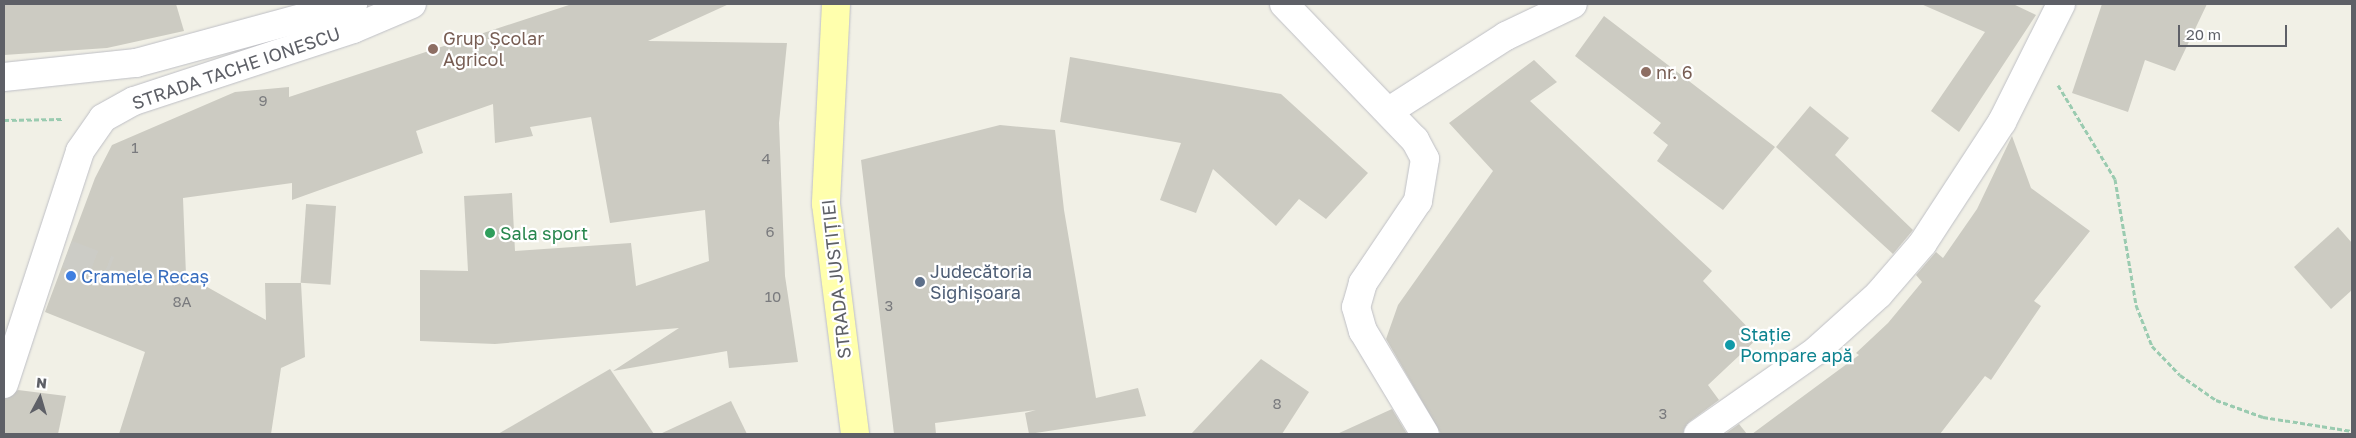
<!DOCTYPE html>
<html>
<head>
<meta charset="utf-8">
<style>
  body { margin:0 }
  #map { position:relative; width:2356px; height:438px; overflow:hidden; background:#f1f0e6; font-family:"Golos Text",sans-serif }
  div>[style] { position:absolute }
  .building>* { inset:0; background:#cccbc2; transform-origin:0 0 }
  .minor-tunnel>* { height:28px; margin-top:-14px; transform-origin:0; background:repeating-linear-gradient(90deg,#ccccc6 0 28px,transparent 0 42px) }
  .path>* { height:3px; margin-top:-1.5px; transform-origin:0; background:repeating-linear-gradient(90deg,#9acbb0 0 5px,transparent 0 7.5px) }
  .roads { filter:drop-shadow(0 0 1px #bebfc5) drop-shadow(0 0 1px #bebfc5) }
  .minor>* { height:28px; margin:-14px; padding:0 14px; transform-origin:14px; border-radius:14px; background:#fff }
  .major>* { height:28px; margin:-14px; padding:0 14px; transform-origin:14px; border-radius:14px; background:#ffffad }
  .dots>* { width:14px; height:14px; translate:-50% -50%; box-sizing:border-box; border:2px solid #fff; border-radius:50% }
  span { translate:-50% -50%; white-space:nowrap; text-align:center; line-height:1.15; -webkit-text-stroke:4.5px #fff; paint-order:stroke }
  .number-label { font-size:15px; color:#7a7b7e }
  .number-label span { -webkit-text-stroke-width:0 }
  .education-label { font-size:18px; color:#785e54 }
  .left { translate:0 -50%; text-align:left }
  .street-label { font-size:18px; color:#5e6067 }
  .leisure-label { font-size:18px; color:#27864d }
  .service-label { font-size:18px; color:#4e5e75 }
  .shop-label { font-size:18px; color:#366cbe }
  .culture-label { font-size:18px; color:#0d838f }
  .frame { position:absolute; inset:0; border:5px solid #5e6067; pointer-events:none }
  .north { position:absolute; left:15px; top:373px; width:50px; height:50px; -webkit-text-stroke:4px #fff; paint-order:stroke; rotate:6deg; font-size:14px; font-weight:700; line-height:20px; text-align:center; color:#5e6067 }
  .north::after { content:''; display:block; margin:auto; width:18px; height:22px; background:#5e6067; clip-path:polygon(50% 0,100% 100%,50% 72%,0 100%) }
  .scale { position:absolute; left:2178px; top:25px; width:109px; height:22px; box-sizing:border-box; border:2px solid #5e6067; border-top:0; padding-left:6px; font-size:15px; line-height:18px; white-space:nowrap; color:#5e6067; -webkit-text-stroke:4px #fff; paint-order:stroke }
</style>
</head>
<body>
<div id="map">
  <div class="building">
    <i style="clip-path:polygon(4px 4px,176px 4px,184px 31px,107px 48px,4px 55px)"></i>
    <i style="clip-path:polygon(572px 4px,729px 4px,648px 41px,787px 43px,779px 123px,785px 276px,798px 362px,729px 368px,727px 351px,613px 371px,679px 328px,495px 344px,420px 341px,420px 270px,468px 271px,464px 196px,512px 193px,515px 251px,631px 243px,636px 286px,709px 261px,705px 210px,610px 223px,591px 117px,530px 127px,533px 136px,495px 143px,493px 104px,416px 131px,423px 153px,292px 200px,292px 183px,183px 198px,186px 275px,266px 320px,265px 283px,301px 283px,305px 357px,281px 368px,271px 434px,119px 434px,145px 352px,45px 312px,95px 178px,112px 145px,235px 92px,289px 87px,289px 97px)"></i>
    <i style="clip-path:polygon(1921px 4px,2013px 4px,2036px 15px,1959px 132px,1931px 111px,1985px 32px)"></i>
    <i style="clip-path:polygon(2102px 4px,2207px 4px,2175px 71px,2145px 60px,2128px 112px,2072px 93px)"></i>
    <i style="clip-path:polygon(1604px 16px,1775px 147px,1723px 210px,1657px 161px,1668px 145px,1653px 133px,1661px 123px,1575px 56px)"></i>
    <i style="clip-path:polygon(1070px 57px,1281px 94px,1368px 173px,1326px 219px,1299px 199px,1276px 226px,1213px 169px,1196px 213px,1160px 200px,1181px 143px,1060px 122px)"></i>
    <i style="clip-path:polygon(1534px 60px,1557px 82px,1530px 101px,1712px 271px,1703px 281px,1758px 338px,1708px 385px,1719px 400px,1689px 422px,1683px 434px,1441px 434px,1386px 339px,1398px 305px,1493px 171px,1449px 123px)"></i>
    <i style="clip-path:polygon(1810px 106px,1849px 138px,1835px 155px,1913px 230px,1893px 254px,1776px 147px)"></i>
    <i style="clip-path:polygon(1000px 125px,1055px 130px,1064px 210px,1096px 398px,1138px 388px,1146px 416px,1029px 434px,1025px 413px,1036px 410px,935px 423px,936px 434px,894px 434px,861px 160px)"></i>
    <i style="clip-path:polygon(2012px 136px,2031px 188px,2090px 231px,2034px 301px,2041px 306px,1991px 380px,1985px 376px,1940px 434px,1752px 434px,1859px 355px,1856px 353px,1888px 323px,1922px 282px,1916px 275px,1936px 252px,1943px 258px,1977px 209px)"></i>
    <i style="left:336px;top:206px;width:79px;height:30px;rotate:94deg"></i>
    <i style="clip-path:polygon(2338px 227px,2352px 243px,2352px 290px,2331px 309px,2294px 267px)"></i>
    <i style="clip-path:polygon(1261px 359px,1309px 392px,1282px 434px,1191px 434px)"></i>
    <i style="clip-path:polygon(610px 369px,654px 434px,498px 434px)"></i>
    <i style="clip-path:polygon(18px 390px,66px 396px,58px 434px,4px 434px,4px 399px)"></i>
    <i style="clip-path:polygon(731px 401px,747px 434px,660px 434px)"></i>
    <i style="clip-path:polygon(1392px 409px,1407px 434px,1337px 434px)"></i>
    <i style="clip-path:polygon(1739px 424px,1747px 434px,1725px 434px)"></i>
  </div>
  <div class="minor-tunnel">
    <i style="left:67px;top:254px;width:45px;rotate:20.9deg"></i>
  </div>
  <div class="path">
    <i style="left:2058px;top:85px;width:110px;rotate:58.8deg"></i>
    <i style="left:2115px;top:179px;width:128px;rotate:80.5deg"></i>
    <i style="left:2136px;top:305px;width:44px;rotate:68.7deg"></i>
    <i style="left:2152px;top:346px;width:40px;rotate:46deg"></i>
    <i style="left:2180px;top:375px;width:44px;rotate:34.8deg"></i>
    <i style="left:2216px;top:400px;width:50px;rotate:19.9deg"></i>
    <i style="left:2263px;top:417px;width:90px;rotate:8.9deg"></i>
    <i style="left:4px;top:120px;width:58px;rotate:-1deg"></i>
  </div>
  <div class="roads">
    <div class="minor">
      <i style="left:1284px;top:4px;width:189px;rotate:46.1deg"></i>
      <i style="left:1415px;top:140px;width:21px;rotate:62deg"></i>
      <i style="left:1425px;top:159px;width:43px;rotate:99.5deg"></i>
      <i style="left:1418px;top:201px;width:99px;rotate:123.9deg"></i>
      <i style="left:1363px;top:283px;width:25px;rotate:106deg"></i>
      <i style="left:1356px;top:307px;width:25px;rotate:74deg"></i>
      <i style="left:1363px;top:331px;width:120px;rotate:59deg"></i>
      <i style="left:4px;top:77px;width:133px;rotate:-6.1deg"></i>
      <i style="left:136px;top:63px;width:225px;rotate:-15.2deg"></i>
      <i style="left:1389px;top:111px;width:139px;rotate:-32.7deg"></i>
      <i style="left:1506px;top:36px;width:74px;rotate:-25.5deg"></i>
      <i style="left:4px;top:384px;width:245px;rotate:-71.9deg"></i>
      <i style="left:80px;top:151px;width:40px;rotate:-55.1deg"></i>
      <i style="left:103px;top:118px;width:35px;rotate:-29deg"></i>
      <i style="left:134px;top:101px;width:231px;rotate:-18.2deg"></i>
      <i style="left:353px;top:29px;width:64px;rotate:-23deg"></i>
      <i style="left:1698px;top:434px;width:144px;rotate:-35.1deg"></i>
      <i style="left:1816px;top:351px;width:85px;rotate:-42.1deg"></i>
      <i style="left:1879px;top:294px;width:67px;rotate:-49.2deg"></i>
      <i style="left:1923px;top:243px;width:145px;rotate:-56.9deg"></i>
      <i style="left:2002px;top:122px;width:132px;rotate:-63.4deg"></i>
    </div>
    <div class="major">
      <i style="left:836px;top:4px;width:200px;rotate:92.9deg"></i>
      <i style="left:826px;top:204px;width:232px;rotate:82.8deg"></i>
    </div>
  </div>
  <div class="dots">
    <i style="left:433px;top:49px;background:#8d6e63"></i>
    <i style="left:1646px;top:72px;background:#8d6e63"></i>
    <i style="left:490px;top:233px;background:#2e9e5b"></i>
    <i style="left:71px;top:276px;background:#3f7fe0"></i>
    <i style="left:920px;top:282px;background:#5c6f8a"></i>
    <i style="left:1730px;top:345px;background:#0f9aa8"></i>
  </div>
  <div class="number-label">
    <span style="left:263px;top:101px">9</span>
    <span style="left:135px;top:148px">1</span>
    <span style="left:766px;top:159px">4</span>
    <span style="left:770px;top:232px">6</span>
    <span style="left:773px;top:297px">10</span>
    <span style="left:182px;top:302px">8A</span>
    <span style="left:889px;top:306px">3</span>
    <span style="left:1277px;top:404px">8</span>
    <span style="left:1663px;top:414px">3</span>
  </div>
  <div class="education-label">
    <span class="left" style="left:443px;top:49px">Grup Școlar<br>Agricol</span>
    <span class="left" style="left:1656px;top:72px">nr. 6</span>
  </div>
  <div class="street-label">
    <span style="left:236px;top:68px;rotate:-19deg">STRADA TACHE IONESCU</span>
    <span style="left:836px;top:279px;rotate:-96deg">STRADA JUSTIȚIEI</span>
  </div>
  <div class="leisure-label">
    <span class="left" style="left:500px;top:233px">Sala sport</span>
  </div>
  <div class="service-label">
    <span class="left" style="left:930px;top:282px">Judecătoria<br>Sighișoara</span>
  </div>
  <div class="shop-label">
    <span class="left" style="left:81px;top:276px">Cramele Recaș</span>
  </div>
  <div class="culture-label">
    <span class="left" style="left:1740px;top:345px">Stație<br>Pompare apă</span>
  </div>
  <div class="frame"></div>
  <div class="north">N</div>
  <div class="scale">20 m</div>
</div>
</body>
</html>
